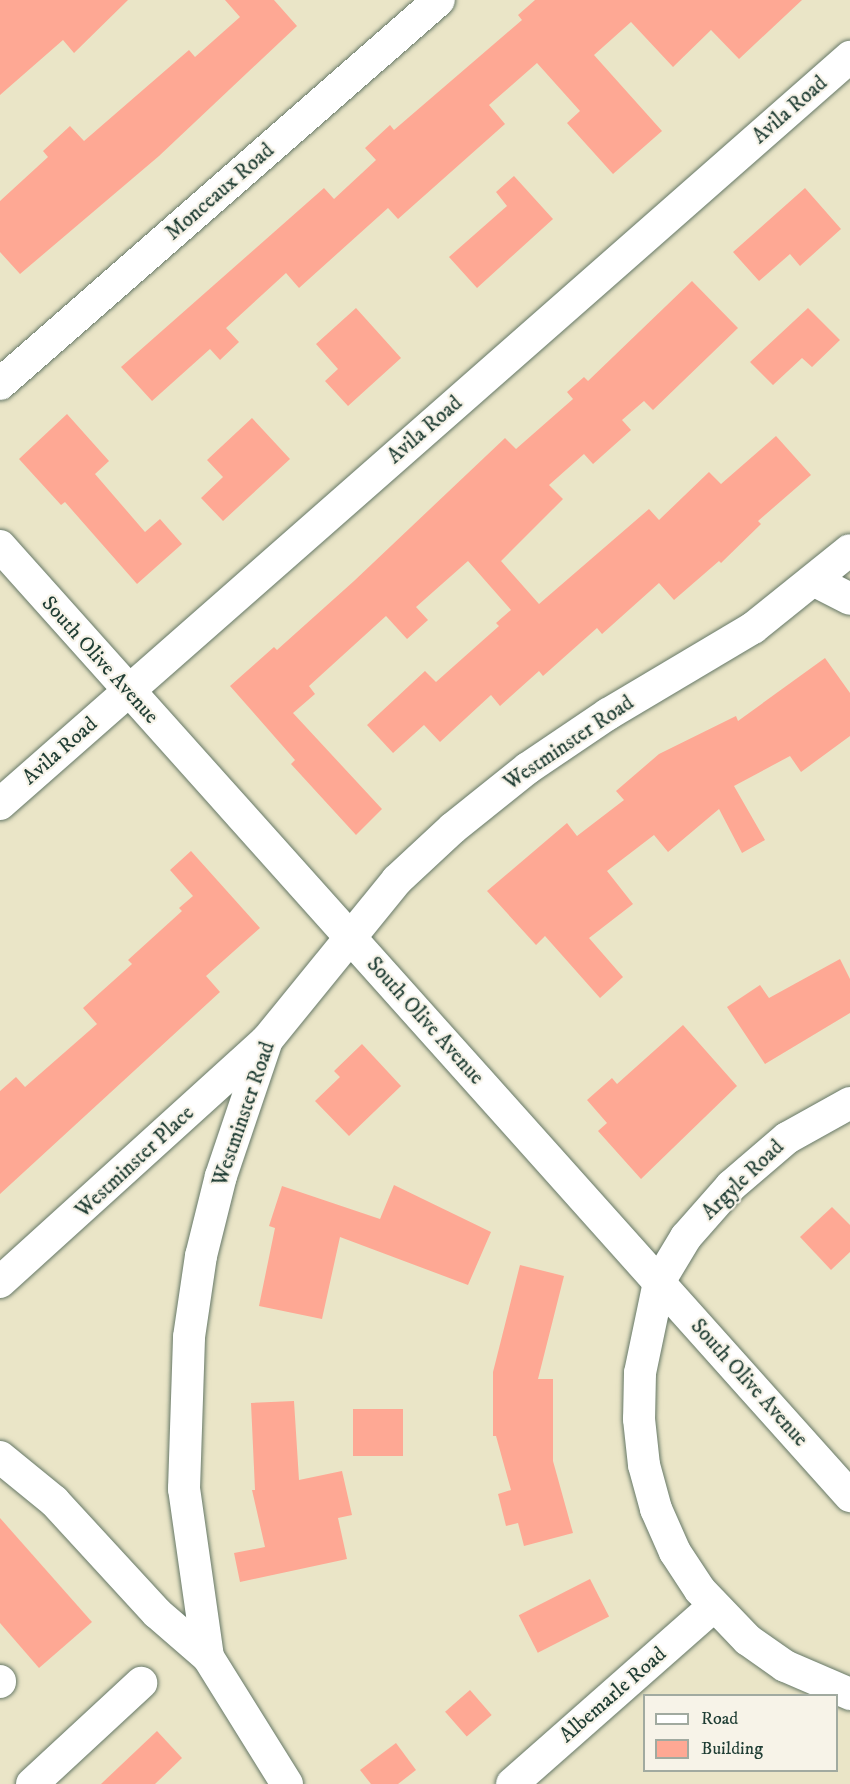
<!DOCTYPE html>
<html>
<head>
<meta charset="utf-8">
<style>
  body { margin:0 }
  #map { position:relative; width:850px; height:1784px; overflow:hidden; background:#eae5c7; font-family:"IM FELL DW Pica",serif }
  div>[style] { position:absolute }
  .building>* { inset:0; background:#fea894; transform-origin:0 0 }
  .roads { filter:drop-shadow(0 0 2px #667867) drop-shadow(0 0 2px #667867) }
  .minor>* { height:32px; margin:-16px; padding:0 16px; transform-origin:16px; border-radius:16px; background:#fff }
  span { translate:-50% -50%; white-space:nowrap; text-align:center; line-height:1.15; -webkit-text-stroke:4.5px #f7f3e8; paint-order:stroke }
  .street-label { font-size:21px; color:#1f3d34 }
  .legend { position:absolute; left:643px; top:1694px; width:195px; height:78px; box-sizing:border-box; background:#f7f3e8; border:2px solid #a1aaa0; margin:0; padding:8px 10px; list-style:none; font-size:18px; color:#1f3d34 }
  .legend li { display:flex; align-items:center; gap:12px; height:30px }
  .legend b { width:30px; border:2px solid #a1aaa0 }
</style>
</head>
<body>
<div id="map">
  <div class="building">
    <i style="clip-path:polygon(0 0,128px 0,74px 53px,63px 40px,0 95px)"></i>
    <i style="clip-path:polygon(225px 0,274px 0,297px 26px,159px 156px,20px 274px,0 252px,0 201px,48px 157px,43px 151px,70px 126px,84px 141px,189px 50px,195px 57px,240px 17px)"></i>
    <i style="clip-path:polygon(535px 0,802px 0,739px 59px,711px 30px,673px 67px,631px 22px,594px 55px,662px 131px,613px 174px,567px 123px,580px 111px,537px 63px,489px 105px,505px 124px,398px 219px,388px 208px,299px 288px,286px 273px,226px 328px,239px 342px,220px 360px,210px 349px,152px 401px,121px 367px,324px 188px,334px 199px,376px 160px,365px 148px,390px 125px,394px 130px,522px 20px,518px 15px)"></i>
    <i style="clip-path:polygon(514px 176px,553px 219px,477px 288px,449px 257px,507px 206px,496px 192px)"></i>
    <i style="clip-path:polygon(805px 188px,841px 229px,800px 266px,790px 254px,759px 281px,733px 252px)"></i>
    <i style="clip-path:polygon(692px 281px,738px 328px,653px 410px,644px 401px,622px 420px,631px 430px,593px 464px,584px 454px,549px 485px,563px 499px,501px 561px,539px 604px,649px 509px,659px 520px,709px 472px,721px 484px,776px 436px,811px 475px,758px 521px,761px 524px,721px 563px,719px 561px,674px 600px,659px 583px,602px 634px,597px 628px,543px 676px,539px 671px,500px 706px,491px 695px,440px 742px,424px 725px,393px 753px,367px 725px,425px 671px,436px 682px,499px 626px,496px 623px,511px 610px,468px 561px,416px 607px,428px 620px,407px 639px,386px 616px,309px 686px,315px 694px,293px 713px,382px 809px,356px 835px,291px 764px,295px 760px,230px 686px,274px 647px,277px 650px,354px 581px,505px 438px,516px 449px,573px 399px,567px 392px,584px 377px,588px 381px)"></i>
    <i style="clip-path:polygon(356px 308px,401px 358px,348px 406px,325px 381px,338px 369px,316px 344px)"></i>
    <i style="clip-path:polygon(808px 308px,840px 340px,812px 367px,802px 358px,773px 385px,750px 362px)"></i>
    <i style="clip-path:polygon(67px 414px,109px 461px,95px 474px,145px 532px,160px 519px,182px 544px,137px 584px,65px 502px,61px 505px,19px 459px)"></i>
    <i style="clip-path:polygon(252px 418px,290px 459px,223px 521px,201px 498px,223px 477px,207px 460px)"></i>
    <i style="clip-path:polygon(825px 658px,850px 693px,850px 736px,801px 772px,790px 756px,734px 786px,765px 840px,742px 853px,719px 809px,668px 852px,654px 835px,607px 871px,633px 904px,589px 938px,623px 977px,600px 998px,545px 936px,536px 945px,487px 891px,567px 823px,577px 836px,624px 800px,616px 791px,659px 754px,736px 716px,738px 721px)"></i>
    <i style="clip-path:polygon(191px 851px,260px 928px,206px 976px,220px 992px,0 1194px,0 1091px,16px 1077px,25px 1087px,97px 1024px,83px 1008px,132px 964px,128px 960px,182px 911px,179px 908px,193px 896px,170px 870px)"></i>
    <i style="clip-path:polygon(840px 959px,850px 979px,850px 1013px,765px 1064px,727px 1007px,760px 985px,769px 998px)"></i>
    <i style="clip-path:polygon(683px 1025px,737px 1086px,641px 1179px,598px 1131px,607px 1123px,587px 1100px,612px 1078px,617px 1084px)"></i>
    <i style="clip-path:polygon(362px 1044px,401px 1086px,349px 1136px,315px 1101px,340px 1077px,334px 1071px)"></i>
    <i style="clip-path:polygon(394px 1185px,491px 1232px,468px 1285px,340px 1237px,322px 1319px,259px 1306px,275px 1228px,269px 1226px,282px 1186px,380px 1219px)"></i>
    <i style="clip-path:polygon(832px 1207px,850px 1225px,850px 1252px,831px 1270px,800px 1237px)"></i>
    <i style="clip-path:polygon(520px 1265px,564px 1276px,538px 1379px,553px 1379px,553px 1461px,573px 1533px,524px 1546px,518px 1523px,506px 1526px,498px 1494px,511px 1490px,496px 1436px,493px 1436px,493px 1372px)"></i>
    <i style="clip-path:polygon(294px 1401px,299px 1480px,342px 1471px,352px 1515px,338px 1518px,347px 1559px,240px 1582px,234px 1553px,265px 1547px,252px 1490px,255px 1490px,251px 1403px)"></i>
    <i style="left:403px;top:1409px;width:47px;height:50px;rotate:90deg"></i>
    <i style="clip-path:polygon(0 1518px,92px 1622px,39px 1668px,0 1623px)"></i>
    <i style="left:590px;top:1579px;width:42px;height:80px;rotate:63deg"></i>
    <i style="left:470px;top:1690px;width:33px;height:33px;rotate:49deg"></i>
    <i style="clip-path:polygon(157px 1731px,182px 1758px,155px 1784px,101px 1784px)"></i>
    <i style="clip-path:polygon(396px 1743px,416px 1770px,398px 1784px,371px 1784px,360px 1770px)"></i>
  </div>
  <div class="roads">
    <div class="minor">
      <i style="left:0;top:384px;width:583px;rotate:-41.18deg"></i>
      <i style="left:0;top:546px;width:1275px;rotate:48.18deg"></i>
      <i style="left:815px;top:581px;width:39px;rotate:27deg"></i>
      <i style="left:0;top:804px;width:1132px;rotate:-41.31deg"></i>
      <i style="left:850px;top:1103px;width:72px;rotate:150.9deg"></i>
      <i style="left:787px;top:1138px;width:74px;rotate:139.4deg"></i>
      <i style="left:731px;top:1186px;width:68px;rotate:131.4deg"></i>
      <i style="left:686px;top:1237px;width:52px;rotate:121deg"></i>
      <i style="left:659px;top:1282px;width:93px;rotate:101.8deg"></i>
      <i style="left:640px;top:1373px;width:46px;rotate:91.2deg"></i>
      <i style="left:639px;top:1419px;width:46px;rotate:83.8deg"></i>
      <i style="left:644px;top:1465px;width:46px;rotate:74.7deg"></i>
      <i style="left:656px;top:1509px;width:47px;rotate:66.2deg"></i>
      <i style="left:675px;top:1552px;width:45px;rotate:56.7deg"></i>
      <i style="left:700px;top:1590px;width:69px;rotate:46.2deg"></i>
      <i style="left:748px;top:1640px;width:45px;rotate:35.1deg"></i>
      <i style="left:785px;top:1666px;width:71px;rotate:23.3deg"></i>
      <i style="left:0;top:1282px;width:356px;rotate:-42.2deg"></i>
      <i style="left:0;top:1457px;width:70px;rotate:39.2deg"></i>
      <i style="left:54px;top:1501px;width:152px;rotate:47.4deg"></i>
      <i style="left:157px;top:1613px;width:67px;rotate:40.8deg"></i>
      <i style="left:0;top:1681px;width:1px;rotate:90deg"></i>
      <i style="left:32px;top:1784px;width:149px;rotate:-42.8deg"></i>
      <i style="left:287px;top:1784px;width:150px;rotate:-121.9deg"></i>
      <i style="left:208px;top:1657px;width:170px;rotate:-98.1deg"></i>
      <i style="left:184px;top:1489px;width:152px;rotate:-88.1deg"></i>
      <i style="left:189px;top:1337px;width:82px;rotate:-81.6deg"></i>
      <i style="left:201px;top:1256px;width:82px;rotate:-76deg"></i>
      <i style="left:221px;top:1176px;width:144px;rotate:-71.3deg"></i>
      <i style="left:267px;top:1040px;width:206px;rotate:-50.9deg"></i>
      <i style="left:397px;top:880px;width:76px;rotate:-42.9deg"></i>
      <i style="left:453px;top:828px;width:96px;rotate:-38.7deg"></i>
      <i style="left:528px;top:768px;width:97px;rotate:-34deg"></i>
      <i style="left:608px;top:714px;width:169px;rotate:-30.7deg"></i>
      <i style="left:753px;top:628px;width:124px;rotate:-38.8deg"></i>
      <i style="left:512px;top:1784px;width:269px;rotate:-41.4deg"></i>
    </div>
  </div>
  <div class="street-label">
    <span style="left:790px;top:110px;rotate:-41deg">Avila Road</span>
    <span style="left:220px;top:192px;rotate:-41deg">Monceaux Road</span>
    <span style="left:425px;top:430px;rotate:-41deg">Avila Road</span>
    <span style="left:100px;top:660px;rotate:48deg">South Olive Avenue</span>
    <span style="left:569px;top:743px;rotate:-34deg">Westminster Road</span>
    <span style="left:60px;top:751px;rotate:-41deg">Avila Road</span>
    <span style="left:425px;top:1021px;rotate:48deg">South Olive Avenue</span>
    <span style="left:244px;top:1114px;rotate:-71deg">Westminster Road</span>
    <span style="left:135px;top:1162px;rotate:-43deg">Westminster Place</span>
    <span style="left:743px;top:1180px;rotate:-44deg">Argyle Road</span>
    <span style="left:749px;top:1383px;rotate:48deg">South Olive Avenue</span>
    <span style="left:613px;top:1695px;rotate:-41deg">Albemarle Road</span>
  </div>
  <ul class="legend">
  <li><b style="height:8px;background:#fff"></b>Road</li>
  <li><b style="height:16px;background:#fea894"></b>Building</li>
  </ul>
</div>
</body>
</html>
